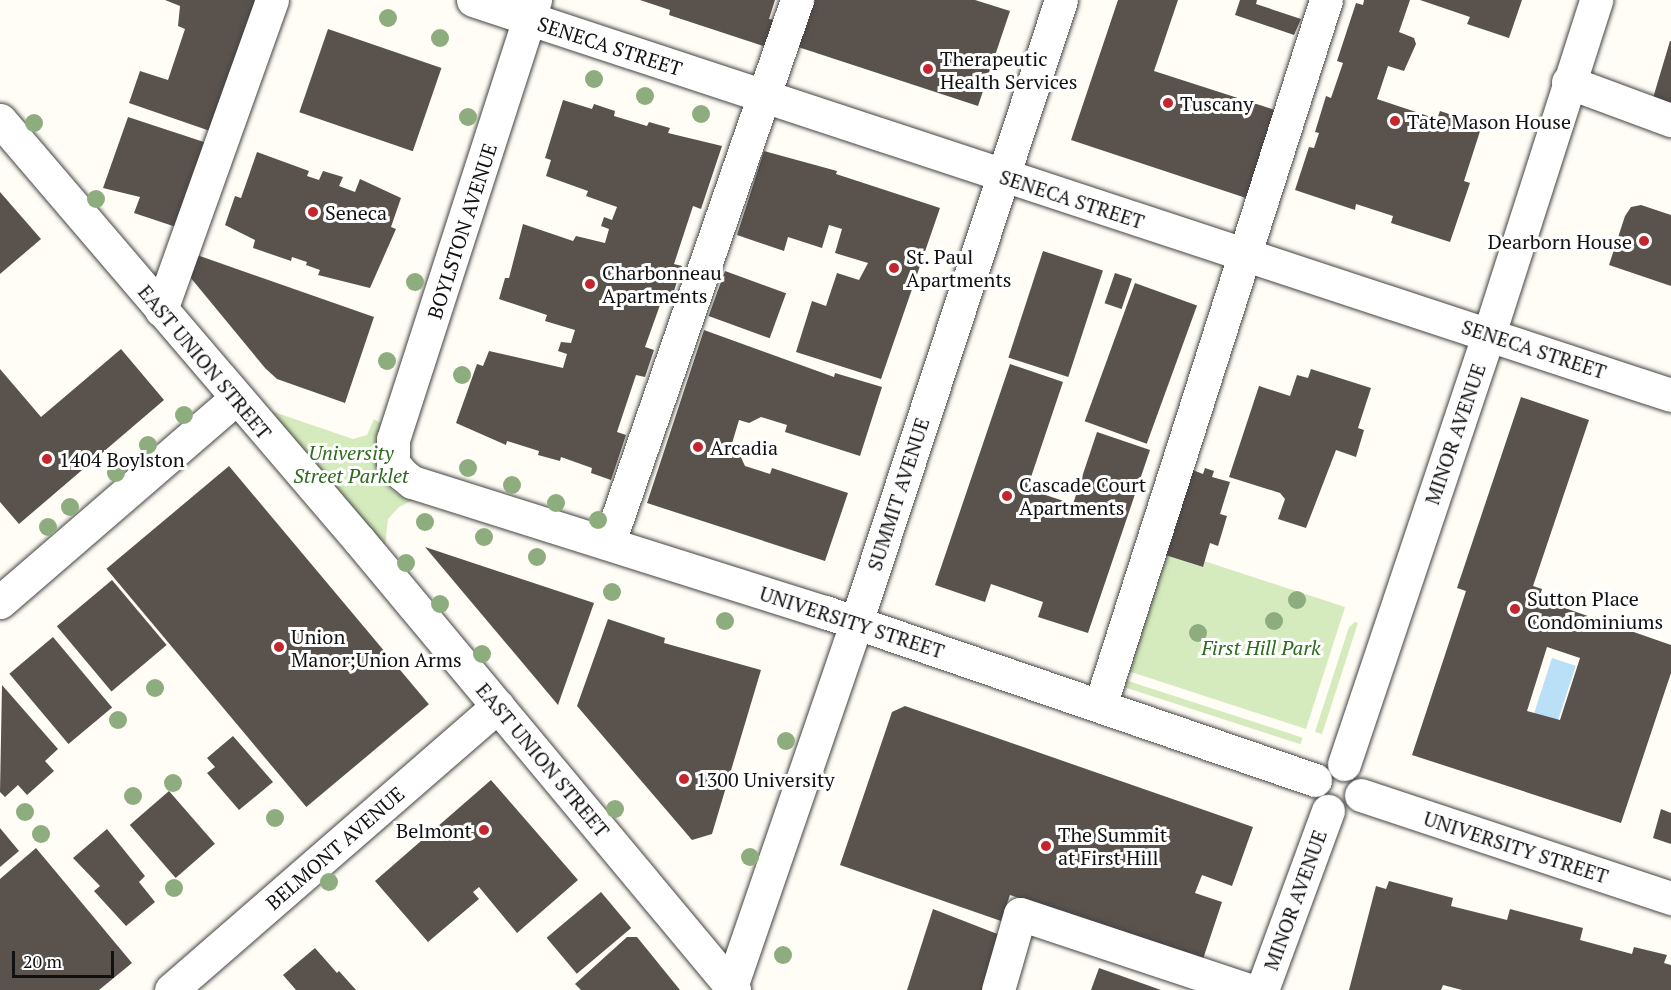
<!DOCTYPE html>
<html>
<head>
<meta charset="utf-8">
<style>
  body { margin:0 }
  #map { position:relative; width:1671px; height:990px; overflow:hidden; background:#fffdf5; font-family:"PT Serif",serif }
  div>[style] { position:absolute }
  .green>* { inset:0; background:#d5ebbd; transform-origin:0 0 }
  .water>* { inset:0; background:#b9e0f7; transform-origin:0 0 }
  .building>* { inset:0; background:#5a524d; transform-origin:0 0 }
  .roads { filter:drop-shadow(0 0 2px #444) drop-shadow(0 0 2px #444) }
  .minor>* { height:33px; margin:-16.5px; padding:0 16.5px; transform-origin:16.5px; border-radius:16.5px; background:#fff }
  .trees>* { width:18px; height:18px; margin:-9px; border-radius:50%; background:#8dad7f }
  .dots>* { width:16px; height:16px; translate:-50% -50%; box-sizing:border-box; border:3px solid #fff; border-radius:50% }
  span { translate:-50% -50%; white-space:nowrap; text-align:center; line-height:1.15; -webkit-text-stroke:6px #fff; paint-order:stroke }
  .street-label { font-size:20px; color:#111 }
  .poi-label { font-size:20px; color:#111 }
  .left { translate:0 -50%; text-align:left }
  .right { translate:-100% -50%; text-align:right }
  .park-label { font-size:20px; color:#2f6b1f; font-style:italic }
  .scale { position:absolute; left:12px; top:951px; width:102px; height:27px; box-sizing:border-box; border:3px solid #111; border-top:0; padding-left:8px; font-size:18px; line-height:21px; white-space:nowrap; color:#111; -webkit-text-stroke:4px #fff; paint-order:stroke }
</style>
</head>
<body>
<div id="map">
  <div class="green">
    <i style="clip-path:polygon(271px 411px,353px 439px,367px 435px,374px 419px,382px 424px,377px 443px,379px 472px,385px 485px,397px 494px,413px 500px,399px 507px,388px 519px,385px 546px)"></i>
    <i style="clip-path:polygon(1162px 554px,1202px 567px,1204px 561px,1345px 607px,1306px 729px,1125px 670px)"></i>
    <i style="clip-path:polygon(1355px 622px,1358px 623px,1322px 734px,1315px 732px,1349px 627px)"></i>
    <i style="left:1122px;top:679px;width:190px;height:7px;rotate:18deg"></i>
  </div>
  <div class="water">
    <i style="left:1552px;top:658px;width:25px;height:60px;rotate:18deg"></i>
  </div>
  <div class="building">
    <i style="clip-path:polygon(165px 0,257px 0,213px 132px,129px 103px,140px 71px,168px 80px,185px 29px,178px 26px,180px 6px)"></i>
    <i style="clip-path:polygon(640px 0,775px 0,769px 19px,775px 20px,766px 47px,669px 15px,670px 10px)"></i>
    <i style="clip-path:polygon(811px 0,975px 0,1010px 11px,978px 106px,795px 46px)"></i>
    <i style="clip-path:polygon(1118px 0,1178px 0,1154px 71px,1278px 111px,1249px 199px,1071px 140px)"></i>
    <i style="clip-path:polygon(1240px 0,1257px 0,1256px 4px,1301px 19px,1294px 35px,1235px 15px)"></i>
    <i style="clip-path:polygon(1364px 0,1410px 0,1399px 32px,1414px 38px,1416px 44px,1404px 71px,1388px 66px,1377px 99px,1437px 119px,1440px 111px,1482px 125px,1464px 181px,1470px 183px,1450px 242px,1391px 223px,1393px 216px,1356px 204px,1355px 210px,1295px 190px,1309px 147px,1314px 148px,1319px 133px,1315px 132px,1326px 96px,1331px 98px,1343px 63px,1337px 61px,1356px 3px,1363px 5px)"></i>
    <i style="clip-path:polygon(1420px 0,1522px 0,1509px 38px,1467px 24px,1470px 17px)"></i>
    <i style="left:328px;top:29px;width:120px;height:88px;rotate:19deg"></i>
    <i style="clip-path:polygon(1670px 41px,1671px 41px,1671px 103px,1653px 98px)"></i>
    <i style="clip-path:polygon(563px 100px,592px 109px,594px 104px,615px 111px,614px 116px,647px 126px,649px 122px,670px 128px,668px 133px,722px 146px,701px 209px,693px 206px,674px 264px,682px 266px,673px 294px,665px 291px,645px 347px,654px 350px,645px 377px,636px 375px,617px 432px,626px 435px,611px 480px,591px 473px,592px 468px,561px 457px,560px 461px,538px 455px,539px 451px,507px 441px,506px 445px,456px 423px,477px 364px,483px 366px,489px 351px,563px 368px,567px 354px,558px 351px,561px 342px,571px 343px,575px 330px,545px 321px,547px 315px,499px 299px,505px 278px,509px 278px,523px 224px,573px 241px,576px 236px,605px 243px,609px 229px,601px 226px,604px 217px,612px 220px,617px 207px,586px 196px,588px 191px,546px 176px,551px 160px,545px 158px)"></i>
    <i style="clip-path:polygon(128px 117px,210px 144px,182px 229px,134px 213px,140px 197px,103px 188px)"></i>
    <i style="clip-path:polygon(764px 151px,837px 171px,836px 174px,940px 208px,881px 379px,796px 352px,812px 301px,826px 306px,837px 273px,859px 280px,868px 263px,835px 253px,842px 229px,829px 225px,822px 248px,788px 237px,784px 251px,737px 235px)"></i>
    <i style="clip-path:polygon(257px 152px,309px 171px,307px 176px,319px 180px,323px 171px,343px 177px,339px 186px,355px 192px,360px 179px,401px 198px,391px 227px,396px 229px,370px 288px,318px 275px,320px 270px,306px 265px,307px 262px,292px 257px,291px 261px,253px 248px,255px 240px,225px 225px,235px 196px,241px 198px)"></i>
    <i style="clip-path:polygon(0 192px,41px 239px,0 274px)"></i>
    <i style="clip-path:polygon(1641px 205px,1671px 215px,1671px 286px,1609px 265px,1625px 216px,1631px 207px)"></i>
    <i style="left:1043px;top:251px;width:63px;height:112px;rotate:18deg"></i>
    <i style="clip-path:polygon(197px 255px,374px 317px,345px 403px,277px 379px,265px 368px,190px 277px)"></i>
    <i style="left:725px;top:271px;width:65px;height:48px;rotate:20deg"></i>
    <i style="left:1115px;top:273px;width:18px;height:32px;rotate:19deg"></i>
    <i style="left:1135px;top:283px;width:66px;height:147px;rotate:20deg"></i>
    <i style="clip-path:polygon(704px 330px,834px 377px,835px 373px,882px 387px,860px 456px,785px 432px,787px 425px,761px 417px,749px 423px,739px 420px,730px 450px,739px 453px,745px 466px,770px 474px,772px 468px,848px 493px,825px 561px,647px 503px)"></i>
    <i style="clip-path:polygon(121px 349px,164px 400px,19px 524px,0 502px,0 369px,41px 417px)"></i>
    <i style="clip-path:polygon(1010px 364px,1063px 382px,1027px 489px,1073px 504px,1097px 432px,1150px 450px,1088px 633px,1038px 617px,1043px 602px,991px 584px,985px 602px,935px 585px)"></i>
    <i style="clip-path:polygon(1311px 369px,1371px 388px,1358px 428px,1364px 430px,1356px 457px,1336px 450px,1306px 528px,1278px 519px,1285px 499px,1280px 493px,1229px 477px,1259px 386px,1290px 396px,1297px 375px,1308px 378px)"></i>
    <i style="clip-path:polygon(evenodd,1521px 397px,1589px 420px,1533px 586px,1542px 589px,1539px 599px,1671px 645px,1671px 673px,1621px 823px,1412px 755px,1466px 591px,1457px 588px,1521px 397px,1547px 647px,1580px 658px,1560px 720px,1527px 711px,1547px 647px)"></i>
    <i style="left:229px;top:466px;width:311px;height:160px;rotate:50deg"></i>
    <i style="clip-path:polygon(1205px 468px,1214px 471px,1212px 477px,1230px 482px,1220px 514px,1227px 516px,1218px 546px,1210px 543px,1203px 567px,1162px 554px,1190px 469px,1203px 474px)"></i>
    <i style="clip-path:polygon(425px 547px,594px 603px,558px 705px)"></i>
    <i style="left:112px;top:580px;width:85px;height:72px;rotate:50deg"></i>
    <i style="clip-path:polygon(608px 619px,665px 638px,664px 643px,761px 670px,712px 834px,692px 840px,577px 706px)"></i>
    <i style="left:53px;top:637px;width:92px;height:57px;rotate:50deg"></i>
    <i style="clip-path:polygon(2px 685px,58px 749px,45px 761px,54px 771px,27px 795px,18px 785px,5px 797px,0 792px)"></i>
    <i style="clip-path:polygon(905px 706px,1253px 827px,1232px 886px,1202px 875px,1195px 893px,1222px 902px,1202px 962px,1010px 895px,1001px 921px,840px 865px,892px 712px)"></i>
    <i style="clip-path:polygon(233px 736px,273px 782px,239px 810px,207px 773px,215px 767px,207px 758px)"></i>
    <i style="clip-path:polygon(491px 780px,578px 880px,517px 933px,479px 887px,473px 892px,479px 899px,428px 942px,375px 881px)"></i>
    <i style="left:169px;top:791px;width:70px;height:52px;rotate:49deg"></i>
    <i style="clip-path:polygon(1661px 809px,1671px 813px,1671px 844px,1653px 838px)"></i>
    <i style="clip-path:polygon(0 828px,19px 851px,0 867px)"></i>
    <i style="clip-path:polygon(107px 829px,145px 876px,139px 882px,155px 902px,126px 926px,94px 891px,100px 886px,73px 858px)"></i>
    <i style="clip-path:polygon(36px 848px,132px 963px,99px 990px,0 990px,0 879px)"></i>
    <i style="clip-path:polygon(1389px 881px,1453px 898px,1451px 906px,1507px 920px,1510px 909px,1583px 928px,1580px 940px,1632px 954px,1634px 947px,1667px 955px,1664px 963px,1671px 965px,1671px 990px,1462px 990px,1443px 985px,1441px 990px,1349px 990px,1376px 886px,1386px 889px)"></i>
    <i style="left:601px;top:892px;width:47px;height:71px;rotate:50deg"></i>
    <i style="clip-path:polygon(933px 909px,1000px 935px,983px 990px,907px 990px)"></i>
    <i style="clip-path:polygon(627px 937px,637px 937px,680px 990px,581px 990px,575px 984px)"></i>
    <i style="clip-path:polygon(315px 948px,337px 973px,339px 971px,356px 990px,296px 990px,283px 975px)"></i>
    <i style="clip-path:polygon(1099px 968px,1161px 990px,1091px 990px)"></i>
  </div>
  <div class="roads">
    <div class="minor">
      <i style="left:473px;top:0;width:1261px;rotate:18.25deg"></i>
      <i style="left:535px;top:0;width:461px;rotate:107.9deg"></i>
      <i style="left:393px;top:439px;width:24px;rotate:90deg"></i>
      <i style="left:393px;top:463px;width:14px;rotate:51deg"></i>
      <i style="left:402px;top:474px;width:13px;rotate:39deg"></i>
      <i style="left:412px;top:482px;width:433px;rotate:17.5deg"></i>
      <i style="left:825px;top:612px;width:518px;rotate:18.92deg"></i>
      <i style="left:1568px;top:82px;width:110px;rotate:20.3deg"></i>
      <i style="left:0;top:120px;width:553px;rotate:49.48deg"></i>
      <i style="left:359px;top:540px;width:586px;rotate:50.19deg"></i>
      <i style="left:161px;top:310px;width:329px;rotate:-70.3deg"></i>
      <i style="left:609px;top:542px;width:574px;rotate:-70.87deg"></i>
      <i style="left:0;top:602px;width:312px;rotate:-40.8deg"></i>
      <i style="left:1100px;top:706px;width:741px;rotate:-72.25deg"></i>
      <i style="left:1344px;top:764px;width:454px;rotate:-71.4deg"></i>
      <i style="left:1489px;top:334px;width:351px;rotate:-72.2deg"></i>
      <i style="left:1361px;top:795px;width:327px;rotate:18.4deg"></i>
      <i style="left:731px;top:987px;width:385px;rotate:-71deg"></i>
      <i style="left:856px;top:623px;width:656px;rotate:-71.79deg"></i>
      <i style="left:171px;top:990px;width:433px;rotate:-41deg"></i>
      <i style="left:998px;top:990px;width:79px;rotate:-73.9deg"></i>
      <i style="left:1020px;top:914px;width:240px;rotate:18.4deg"></i>
      <i style="left:1262px;top:990px;width:191px;rotate:-69.8deg"></i>
    </div>
  </div>
  <div class="trees">
    <i style="left:388px;top:18px"></i>
    <i style="left:440px;top:38px"></i>
    <i style="left:594px;top:79px"></i>
    <i style="left:645px;top:96px"></i>
    <i style="left:701px;top:114px"></i>
    <i style="left:468px;top:117px"></i>
    <i style="left:34px;top:123px"></i>
    <i style="left:96px;top:199px"></i>
    <i style="left:415px;top:282px"></i>
    <i style="left:387px;top:361px"></i>
    <i style="left:462px;top:375px"></i>
    <i style="left:184px;top:415px"></i>
    <i style="left:148px;top:445px"></i>
    <i style="left:468px;top:468px"></i>
    <i style="left:116px;top:473px"></i>
    <i style="left:512px;top:485px"></i>
    <i style="left:556px;top:503px"></i>
    <i style="left:70px;top:507px"></i>
    <i style="left:598px;top:520px"></i>
    <i style="left:425px;top:522px"></i>
    <i style="left:48px;top:527px"></i>
    <i style="left:484px;top:537px"></i>
    <i style="left:537px;top:557px"></i>
    <i style="left:406px;top:563px"></i>
    <i style="left:612px;top:592px"></i>
    <i style="left:1297px;top:600px"></i>
    <i style="left:440px;top:604px"></i>
    <i style="left:725px;top:621px"></i>
    <i style="left:1274px;top:621px"></i>
    <i style="left:1198px;top:633px"></i>
    <i style="left:482px;top:654px"></i>
    <i style="left:155px;top:688px"></i>
    <i style="left:118px;top:720px"></i>
    <i style="left:786px;top:741px"></i>
    <i style="left:173px;top:783px"></i>
    <i style="left:133px;top:796px"></i>
    <i style="left:615px;top:809px"></i>
    <i style="left:25px;top:812px"></i>
    <i style="left:275px;top:818px"></i>
    <i style="left:41px;top:834px"></i>
    <i style="left:750px;top:857px"></i>
    <i style="left:329px;top:882px"></i>
    <i style="left:174px;top:888px"></i>
    <i style="left:783px;top:955px"></i>
  </div>
  <div class="dots">
    <i style="left:928px;top:69px;background:#c4262e"></i>
    <i style="left:1168px;top:103px;background:#c4262e"></i>
    <i style="left:1395px;top:121px;background:#c4262e"></i>
    <i style="left:313px;top:212px;background:#c4262e"></i>
    <i style="left:1644px;top:241px;background:#c4262e"></i>
    <i style="left:894px;top:268px;background:#c4262e"></i>
    <i style="left:590px;top:284px;background:#c4262e"></i>
    <i style="left:698px;top:447px;background:#c4262e"></i>
    <i style="left:47px;top:459px;background:#c4262e"></i>
    <i style="left:1007px;top:496px;background:#c4262e"></i>
    <i style="left:1515px;top:609px;background:#c4262e"></i>
    <i style="left:279px;top:647px;background:#c4262e"></i>
    <i style="left:684px;top:779px;background:#c4262e"></i>
    <i style="left:484px;top:830px;background:#c4262e"></i>
    <i style="left:1046px;top:846px;background:#c4262e"></i>
  </div>
  <div class="street-label">
    <span style="left:610px;top:46px;rotate:18deg">SENECA STREET</span>
    <span style="left:1072px;top:199px;rotate:18deg">SENECA STREET</span>
    <span style="left:462px;top:231px;rotate:-72deg">BOYLSTON AVENUE</span>
    <span style="left:1534px;top:349px;rotate:18deg">SENECA STREET</span>
    <span style="left:205px;top:362px;rotate:50deg">EAST UNION STREET</span>
    <span style="left:1455px;top:434px;rotate:-71deg">MINOR AVENUE</span>
    <span style="left:898px;top:494px;rotate:-72deg">SUMMIT AVENUE</span>
    <span style="left:852px;top:622px;rotate:18deg">UNIVERSITY STREET</span>
    <span style="left:543px;top:760px;rotate:50deg">EAST UNION STREET</span>
    <span style="left:1516px;top:847px;rotate:18deg">UNIVERSITY STREET</span>
    <span style="left:335px;top:848px;rotate:-41deg">BELMONT AVENUE</span>
    <span style="left:1295px;top:900px;rotate:-70deg">MINOR AVENUE</span>
  </div>
  <div class="poi-label">
    <span class="left" style="left:940px;top:70px">Therapeutic<br>Health Services</span>
    <span class="left" style="left:1180px;top:103px">Tuscany</span>
    <span class="left" style="left:1407px;top:121px">Tate Mason House</span>
    <span class="left" style="left:325px;top:212px">Seneca</span>
    <span class="right" style="left:1632px;top:241px">Dearborn House</span>
    <span class="left" style="left:906px;top:268px">St. Paul<br>Apartments</span>
    <span class="left" style="left:602px;top:284px">Charbonneau<br>Apartments</span>
    <span class="left" style="left:710px;top:447px">Arcadia</span>
    <span class="left" style="left:59px;top:459px">1404 Boylston</span>
    <span class="left" style="left:1019px;top:496px">Cascade Court<br>Apartments</span>
    <span class="left" style="left:1527px;top:610px">Sutton Place<br>Condominiums</span>
    <span class="left" style="left:291px;top:648px">Union<br>Manor;Union Arms</span>
    <span class="left" style="left:696px;top:779px">1300 University</span>
    <span class="right" style="left:472px;top:830px">Belmont</span>
    <span class="left" style="left:1058px;top:846px">The Summit<br>at First Hill</span>
  </div>
  <div class="park-label">
    <span style="left:351px;top:464px">University<br>Street Parklet</span>
    <span style="left:1261px;top:647px">First Hill Park</span>
  </div>
  <div class="scale">20 m</div>
</div>
</body>
</html>
